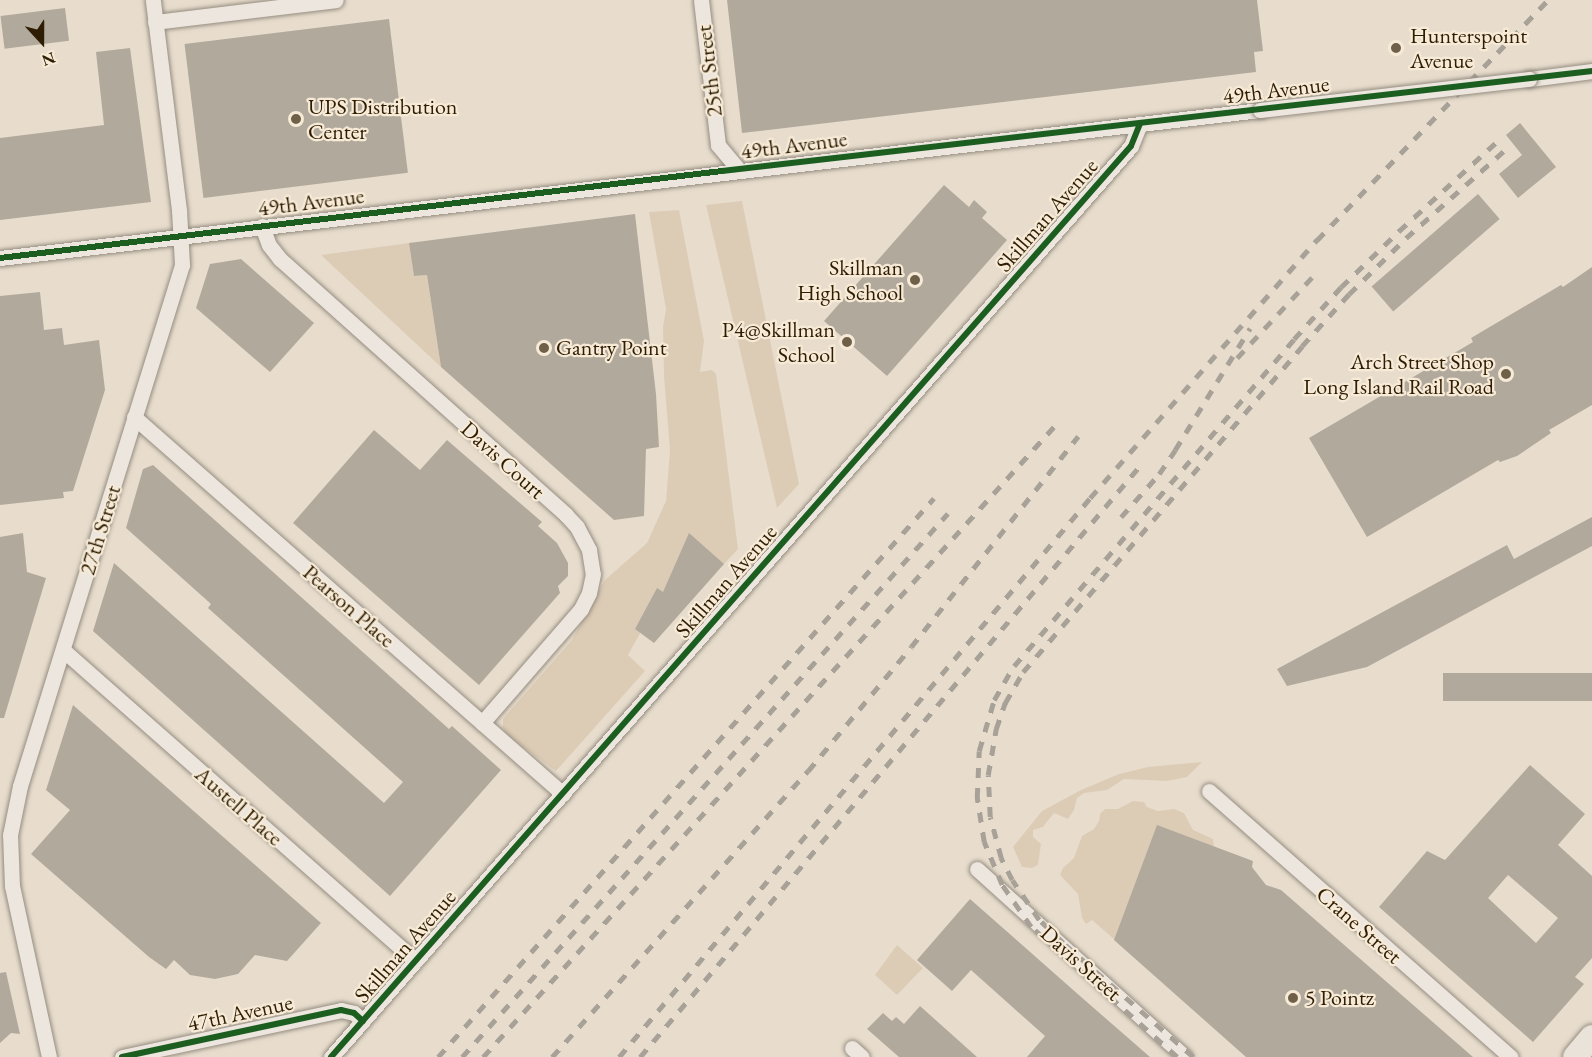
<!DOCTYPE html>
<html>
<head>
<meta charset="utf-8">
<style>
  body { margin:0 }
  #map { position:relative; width:1592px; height:1057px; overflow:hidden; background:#e8ddcd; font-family:"EB Garamond",serif }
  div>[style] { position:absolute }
  .green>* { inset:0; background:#dcccb5 }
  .building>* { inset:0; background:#b2a99d; transform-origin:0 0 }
  .roads { filter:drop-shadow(0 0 2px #958d80) drop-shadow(0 0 2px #958d80) }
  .minor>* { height:15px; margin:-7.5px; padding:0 7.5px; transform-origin:7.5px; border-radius:7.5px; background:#ece6de }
  .primary>* { height:24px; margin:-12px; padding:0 12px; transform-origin:12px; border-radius:12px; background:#e9e3d9 }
  .rail>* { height:4.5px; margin-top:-2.25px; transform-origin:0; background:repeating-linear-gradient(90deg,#a7a197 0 10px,transparent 0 20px) }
  .bridges { filter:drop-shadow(0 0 2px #958d80) drop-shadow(0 0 2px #958d80) }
  .minor-bridge>* { height:15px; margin:-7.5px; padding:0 7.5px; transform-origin:7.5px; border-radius:7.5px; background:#ece6de }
  .cycleway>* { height:6px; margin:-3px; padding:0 3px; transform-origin:3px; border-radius:3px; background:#1b5e20 }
  .dots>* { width:16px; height:16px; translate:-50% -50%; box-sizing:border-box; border:3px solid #f7ebd7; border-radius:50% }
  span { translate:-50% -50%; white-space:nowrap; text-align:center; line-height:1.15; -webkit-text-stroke:4.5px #f7ebd7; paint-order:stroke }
  .poi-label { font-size:22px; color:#2e1d03 }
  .left { translate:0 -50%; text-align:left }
  .right { translate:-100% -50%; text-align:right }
  .street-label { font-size:22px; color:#2e1d03 }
  .north { position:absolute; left:12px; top:12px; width:60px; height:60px; -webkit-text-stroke:4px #f7ebd7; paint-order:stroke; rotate:159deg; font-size:16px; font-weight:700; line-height:24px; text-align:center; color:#2e1d03 }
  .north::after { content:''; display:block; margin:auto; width:21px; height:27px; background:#2e1d03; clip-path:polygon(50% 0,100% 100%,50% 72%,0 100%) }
</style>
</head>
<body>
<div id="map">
  <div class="green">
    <i style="clip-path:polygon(742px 201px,799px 484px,777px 508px,706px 205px)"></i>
    <i style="clip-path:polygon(679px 210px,704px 341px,700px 372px,712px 370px,716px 374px,738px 549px,724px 564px,671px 578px,628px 655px,645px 671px,556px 771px,507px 735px,503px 728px,503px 719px,572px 640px,605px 580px,647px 543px,666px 501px,670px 450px,664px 376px,663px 327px,666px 309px,649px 212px)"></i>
    <i style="clip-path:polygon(409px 243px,414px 276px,427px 275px,441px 367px,321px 255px)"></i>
    <i style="clip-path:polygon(1202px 762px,1187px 777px,1167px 781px,1124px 779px,1107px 790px,1084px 793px,1077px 798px,1074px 810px,1068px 819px,1054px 813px,1043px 827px,1033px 830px,1033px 837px,1041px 844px,1038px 865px,1032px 868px,1022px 867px,1013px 847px,1042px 811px,1081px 790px,1119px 774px,1148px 767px)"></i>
    <i style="clip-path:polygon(1133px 801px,1144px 802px,1147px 807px,1158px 811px,1174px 809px,1184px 813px,1193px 830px,1213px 839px,1214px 847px,1115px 940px,1092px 920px,1086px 924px,1082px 918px,1078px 894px,1060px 875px,1063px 868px,1074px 858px,1082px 836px,1094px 829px,1099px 821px,1100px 814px,1105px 809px,1118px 809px)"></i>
    <i style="clip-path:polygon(897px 945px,923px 968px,897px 995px,875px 975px)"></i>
  </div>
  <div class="building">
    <i style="clip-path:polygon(727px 0,1257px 0,1263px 51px,1254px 52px,1256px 72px,742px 133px)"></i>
    <i style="left:65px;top:8px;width:33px;height:65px;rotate:83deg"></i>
    <i style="left:389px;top:19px;width:155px;height:206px;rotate:83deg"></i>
    <i style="clip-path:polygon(130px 48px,151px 202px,0 220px,0 138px,104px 125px,96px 52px)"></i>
    <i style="clip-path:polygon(1520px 123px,1556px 167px,1518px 198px,1499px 174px,1522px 155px,1506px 135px)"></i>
    <i style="clip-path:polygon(944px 185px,969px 207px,974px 200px,987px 212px,982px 218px,1007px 240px,887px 376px,824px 321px)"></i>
    <i style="left:1478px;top:194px;width:33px;height:141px;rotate:49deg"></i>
    <i style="clip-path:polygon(635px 214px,656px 394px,659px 447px,646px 449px,644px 516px,614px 520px,441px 367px,427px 275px,414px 276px,409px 243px)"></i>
    <i style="clip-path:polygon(241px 259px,314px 323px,270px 372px,196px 308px,210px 264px)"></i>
    <i style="clip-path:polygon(1592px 267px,1592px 405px,1549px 430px,1551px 433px,1517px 456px,1500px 462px,1498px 460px,1367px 537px,1309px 438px,1473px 342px,1471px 338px,1561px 285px,1563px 287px)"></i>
    <i style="clip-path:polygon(40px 292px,44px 330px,62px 328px,64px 345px,99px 340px,105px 390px,73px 491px,63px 492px,64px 498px,0 505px,0 296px)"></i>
    <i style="clip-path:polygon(374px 430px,420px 470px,447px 440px,542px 522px,538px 526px,557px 543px,568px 563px,568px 576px,558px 586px,560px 593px,479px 685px,293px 523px)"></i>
    <i style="clip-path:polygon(153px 465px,449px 729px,452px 726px,501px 770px,390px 896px,93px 631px,114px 563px,384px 803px,403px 782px,208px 608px,211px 604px,126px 528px,143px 469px)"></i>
    <i style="clip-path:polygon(1592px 517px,1592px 546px,1367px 667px,1287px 686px,1277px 669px,1507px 545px,1514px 559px)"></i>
    <i style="clip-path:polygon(23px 533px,27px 572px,46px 578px,4px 718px,0 718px,0 537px)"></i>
    <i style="clip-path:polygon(689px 533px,724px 564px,654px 643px,635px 629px,657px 588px,663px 592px)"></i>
    <i style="left:1592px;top:673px;width:28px;height:149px;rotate:90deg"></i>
    <i style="clip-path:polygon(73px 705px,321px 923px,287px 961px,255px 955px,238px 974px,215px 979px,190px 975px,174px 960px,166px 969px,149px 957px,31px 854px,70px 810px,46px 790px)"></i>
    <i style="clip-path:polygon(evenodd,1530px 765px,1585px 814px,1558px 845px,1592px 876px,1592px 958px,1575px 977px,1584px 984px,1533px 1042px,1379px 907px,1427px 851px,1445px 860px,1530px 765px,1508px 875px,1558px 918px,1536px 943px,1488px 898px,1508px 875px)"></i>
    <i style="clip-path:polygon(1157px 825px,1253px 861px,1252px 867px,1266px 885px,1281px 890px,1473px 1057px,1246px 1057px,1114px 940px)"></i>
    <i style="clip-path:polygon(970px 899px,1080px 996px,1150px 1057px,1027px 1057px,1045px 1036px,971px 970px,952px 991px,917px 960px)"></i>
    <i style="clip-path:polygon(6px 972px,20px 1034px,11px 1033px,0 1043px,0 973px)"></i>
    <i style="clip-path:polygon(920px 1006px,977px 1057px,899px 1057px,867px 1029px,883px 1013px,892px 1021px,896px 1017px,904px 1024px)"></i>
  </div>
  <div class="roads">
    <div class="minor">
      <i style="left:701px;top:0;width:146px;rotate:83.3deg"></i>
      <i style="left:718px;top:145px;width:33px;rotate:50deg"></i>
      <i style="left:155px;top:22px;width:182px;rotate:-6.9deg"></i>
      <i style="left:1529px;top:79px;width:64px;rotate:-7.2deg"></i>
      <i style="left:262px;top:226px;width:20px;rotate:70deg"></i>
      <i style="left:269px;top:245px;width:18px;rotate:52deg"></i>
      <i style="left:280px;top:259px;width:384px;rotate:41.8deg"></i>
      <i style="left:566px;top:515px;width:16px;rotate:47deg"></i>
      <i style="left:577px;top:527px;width:26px;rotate:62deg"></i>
      <i style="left:589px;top:550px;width:24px;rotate:81deg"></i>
      <i style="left:593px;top:574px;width:19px;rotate:102deg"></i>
      <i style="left:589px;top:593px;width:18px;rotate:117deg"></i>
      <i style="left:581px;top:609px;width:151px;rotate:131deg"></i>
      <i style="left:0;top:258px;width:1269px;rotate:-6.7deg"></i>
      <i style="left:134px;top:417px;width:571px;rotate:41.31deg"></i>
      <i style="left:63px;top:650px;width:470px;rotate:41.4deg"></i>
      <i style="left:1209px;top:791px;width:402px;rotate:41.4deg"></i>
      <i style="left:977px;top:869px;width:280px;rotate:42.1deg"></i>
      <i style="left:852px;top:1048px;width:13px;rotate:42deg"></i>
      <i style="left:49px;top:1057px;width:175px;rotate:-102.2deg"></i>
      <i style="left:12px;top:886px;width:51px;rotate:-92.2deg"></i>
      <i style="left:10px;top:835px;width:50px;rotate:-78.5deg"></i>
      <i style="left:20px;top:786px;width:546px;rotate:-72.73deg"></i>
      <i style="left:182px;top:265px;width:55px;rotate:-93.1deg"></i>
      <i style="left:179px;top:210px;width:212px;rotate:-97.1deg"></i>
      <i style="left:122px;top:1057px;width:224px;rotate:-12.1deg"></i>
      <i style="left:341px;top:1010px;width:13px;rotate:13deg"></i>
      <i style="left:354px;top:1013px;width:12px;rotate:42deg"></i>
      <i style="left:331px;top:1057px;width:1212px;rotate:-48.71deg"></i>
      <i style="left:1131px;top:146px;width:24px;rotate:-68deg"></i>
    </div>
    <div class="primary">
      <i style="left:1575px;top:1057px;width:26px;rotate:-50deg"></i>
    </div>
  </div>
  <div class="rail">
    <i style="left:1237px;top:358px;width:113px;rotate:-47.1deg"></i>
    <i style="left:1121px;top:517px;width:57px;rotate:-48.5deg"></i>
    <i style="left:1159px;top:474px;width:29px;rotate:-56deg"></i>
    <i style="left:1175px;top:450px;width:143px;rotate:-58.4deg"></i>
    <i style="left:438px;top:1057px;width:747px;rotate:-48.42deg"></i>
    <i style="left:462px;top:1057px;width:729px;rotate:-48.22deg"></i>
    <i style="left:483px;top:1057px;width:859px;rotate:-47.83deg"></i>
    <i style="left:552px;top:1057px;width:384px;rotate:-48.2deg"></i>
    <i style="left:808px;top:771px;width:161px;rotate:-50.3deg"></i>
    <i style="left:911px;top:647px;width:269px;rotate:-51.6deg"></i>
    <i style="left:619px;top:1057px;width:731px;rotate:-49.88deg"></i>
    <i style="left:1090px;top:498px;width:344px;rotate:-48.7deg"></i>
    <i style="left:1317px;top:240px;width:333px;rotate:-46.1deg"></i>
    <i style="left:640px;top:1057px;width:773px;rotate:-49.78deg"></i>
    <i style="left:1177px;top:1057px;width:195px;rotate:-138.3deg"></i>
    <i style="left:1031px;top:927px;width:51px;rotate:-124.6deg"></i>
    <i style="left:1002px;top:885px;width:47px;rotate:-112.7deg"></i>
    <i style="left:984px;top:842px;width:45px;rotate:-99deg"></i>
    <i style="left:977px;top:798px;width:47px;rotate:-87.6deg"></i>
    <i style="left:979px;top:751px;width:53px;rotate:-73.6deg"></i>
    <i style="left:994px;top:700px;width:39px;rotate:-60deg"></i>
    <i style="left:1014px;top:666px;width:430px;rotate:-49.4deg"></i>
    <i style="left:1294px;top:339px;width:70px;rotate:-47.9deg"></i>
    <i style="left:1341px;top:287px;width:81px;rotate:-44deg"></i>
    <i style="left:1399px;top:231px;width:138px;rotate:-42.4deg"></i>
    <i style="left:1193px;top:1057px;width:173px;rotate:-138.8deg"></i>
    <i style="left:1063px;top:943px;width:33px;rotate:-136deg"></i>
    <i style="left:1039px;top:920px;width:48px;rotate:-124deg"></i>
    <i style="left:1012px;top:880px;width:25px;rotate:-117deg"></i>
    <i style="left:1001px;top:858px;width:42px;rotate:-105deg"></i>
    <i style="left:990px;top:817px;width:42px;rotate:-92.7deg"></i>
    <i style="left:988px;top:775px;width:47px;rotate:-80.1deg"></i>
    <i style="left:996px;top:729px;width:28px;rotate:-71deg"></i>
    <i style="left:1005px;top:703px;width:36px;rotate:-60deg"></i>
    <i style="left:1023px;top:672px;width:429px;rotate:-49.4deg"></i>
    <i style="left:1302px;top:346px;width:70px;rotate:-47.9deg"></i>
    <i style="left:1349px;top:294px;width:80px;rotate:-44.5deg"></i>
    <i style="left:1406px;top:238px;width:137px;rotate:-41.7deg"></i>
  </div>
  <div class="bridges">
    <div class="minor-bridge">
      <i style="left:1260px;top:110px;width:271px;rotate:-6.6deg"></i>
    </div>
  </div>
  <div class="cycleway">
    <i style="left:0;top:258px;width:727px;rotate:-6.87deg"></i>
    <i style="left:722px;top:171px;width:876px;rotate:-6.56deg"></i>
    <i style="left:122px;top:1057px;width:224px;rotate:-12.1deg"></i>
    <i style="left:341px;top:1010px;width:13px;rotate:13deg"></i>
    <i style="left:354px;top:1013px;width:12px;rotate:42deg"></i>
    <i style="left:331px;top:1057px;width:1212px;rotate:-48.71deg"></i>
    <i style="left:1131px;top:146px;width:24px;rotate:-68deg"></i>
  </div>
  <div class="dots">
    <i style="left:1396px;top:48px;background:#6f604a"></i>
    <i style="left:296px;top:119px;background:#6f604a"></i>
    <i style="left:915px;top:280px;background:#6f604a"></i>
    <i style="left:847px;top:342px;background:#6f604a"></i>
    <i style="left:544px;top:348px;background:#6f604a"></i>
    <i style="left:1506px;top:374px;background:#6f604a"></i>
    <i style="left:1293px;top:998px;background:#6f604a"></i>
  </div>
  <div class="poi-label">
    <span class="left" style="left:1410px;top:48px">Hunterspoint<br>Avenue</span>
    <span class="left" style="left:308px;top:119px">UPS Distribution<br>Center</span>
    <span class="right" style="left:903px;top:280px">Skillman<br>High School</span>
    <span class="right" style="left:835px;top:342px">P4@Skillman<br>School</span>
    <span class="left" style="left:556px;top:348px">Gantry Point</span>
    <span class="right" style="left:1494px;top:374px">Arch Street Shop<br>Long Island Rail Road</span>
    <span class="left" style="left:1305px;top:998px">5 Pointz</span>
  </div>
  <div class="street-label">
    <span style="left:709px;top:71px;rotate:-97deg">25th Street</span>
    <span style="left:1276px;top:90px;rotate:-7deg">49th Avenue</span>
    <span style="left:794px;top:145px;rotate:-7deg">49th Avenue</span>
    <span style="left:311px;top:202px;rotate:-7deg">49th Avenue</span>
    <span style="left:1047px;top:215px;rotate:-49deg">Skillman Avenue</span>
    <span style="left:503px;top:460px;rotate:42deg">Davis Court</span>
    <span style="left:100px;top:530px;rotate:-73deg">27th Street</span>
    <span style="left:726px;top:581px;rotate:-49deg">Skillman Avenue</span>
    <span style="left:349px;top:606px;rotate:41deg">Pearson Place</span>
    <span style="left:239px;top:806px;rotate:41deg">Austell Place</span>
    <span style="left:1359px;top:925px;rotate:41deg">Crane Street</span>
    <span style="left:405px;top:946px;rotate:-49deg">Skillman Avenue</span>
    <span style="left:1081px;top:963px;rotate:42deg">Davis Street</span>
    <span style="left:240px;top:1013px;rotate:-12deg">47th Avenue</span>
  </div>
  <div class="north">N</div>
</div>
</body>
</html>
